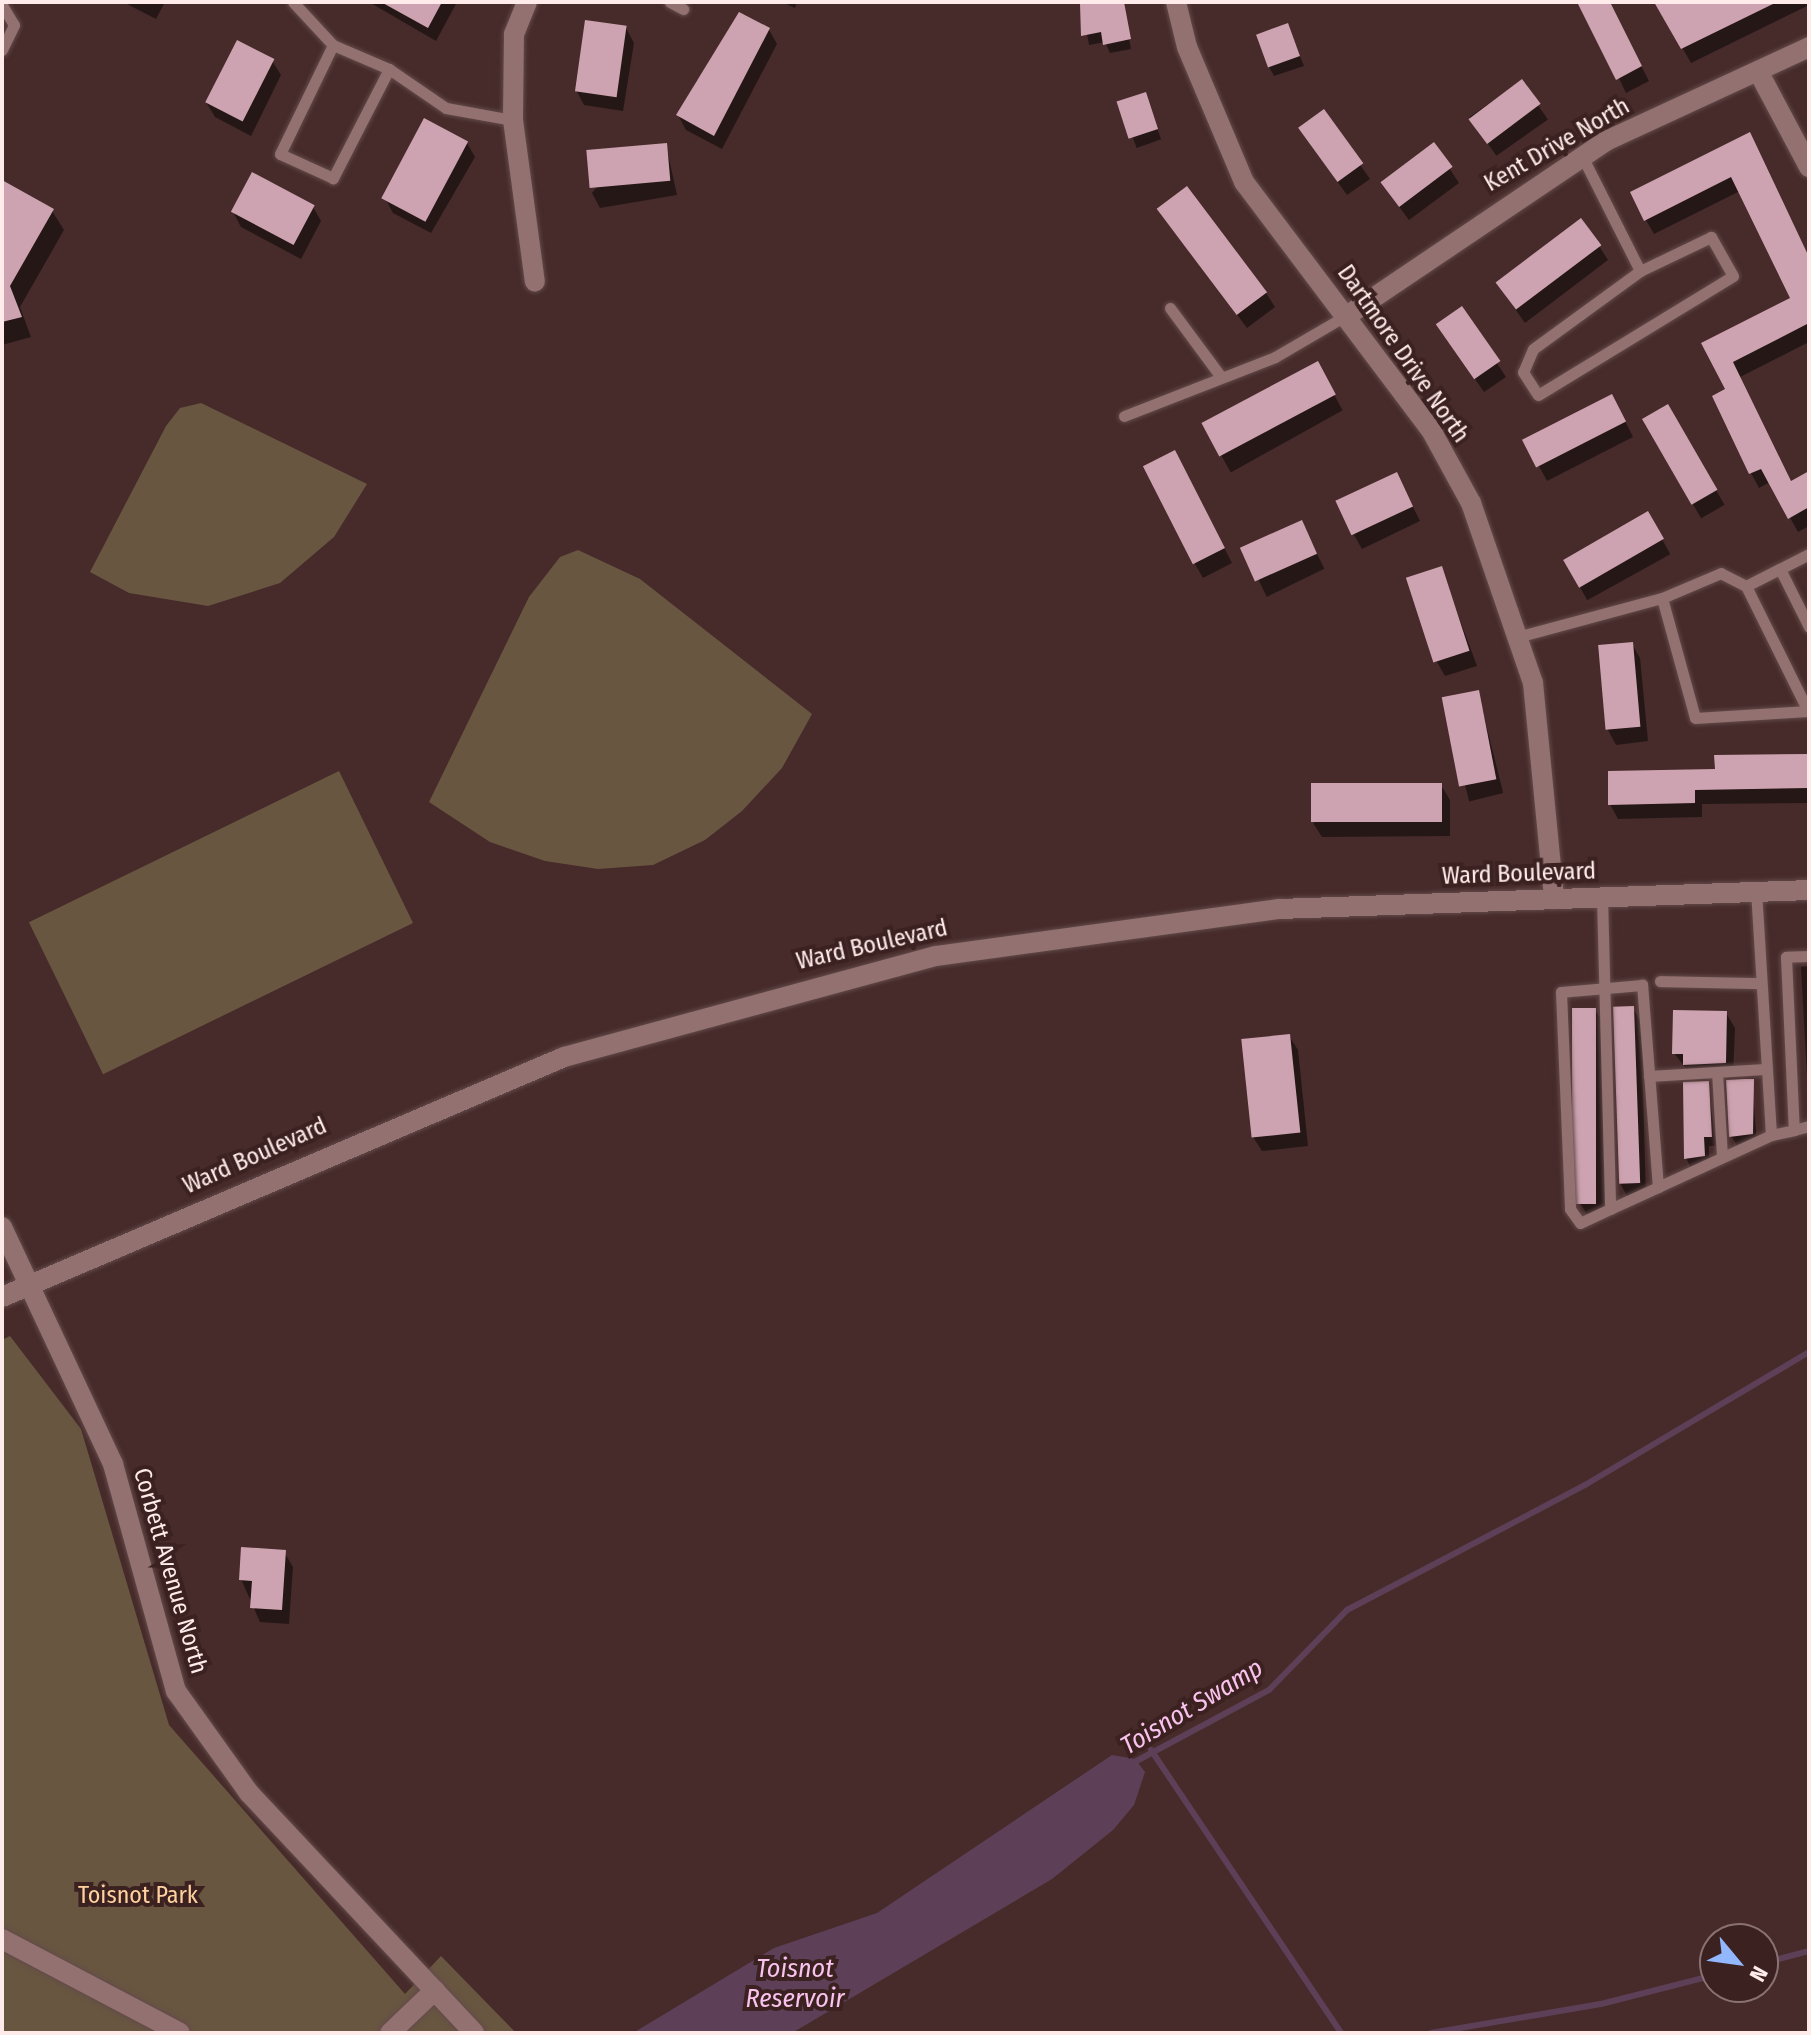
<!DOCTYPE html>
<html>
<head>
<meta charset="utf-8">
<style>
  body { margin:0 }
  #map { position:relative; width:1811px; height:2035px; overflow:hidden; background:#462b2a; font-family:"Fira Sans Condensed",sans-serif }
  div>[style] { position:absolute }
  .green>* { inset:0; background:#695641; transform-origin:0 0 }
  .water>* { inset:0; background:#5d4057 }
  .shadow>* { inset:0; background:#0007; transform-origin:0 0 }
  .stream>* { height:6px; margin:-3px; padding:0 3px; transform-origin:3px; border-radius:3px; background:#5d4057 }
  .building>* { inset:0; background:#cea3b1; transform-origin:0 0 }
  .roads { filter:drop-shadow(0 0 2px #634a4a) drop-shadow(0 0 2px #634a4a) }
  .lane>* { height:11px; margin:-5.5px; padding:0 5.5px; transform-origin:5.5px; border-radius:5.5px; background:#927170 }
  .street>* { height:20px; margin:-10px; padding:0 10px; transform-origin:10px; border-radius:10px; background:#927170 }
  .secondary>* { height:20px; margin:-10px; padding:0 10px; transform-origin:10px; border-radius:10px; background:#927170 }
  span { translate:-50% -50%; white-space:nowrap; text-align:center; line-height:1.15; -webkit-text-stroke:8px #3b2120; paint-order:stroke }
  .street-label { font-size:24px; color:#feebea }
  .park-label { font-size:24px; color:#ffd19e }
  .water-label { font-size:26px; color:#f9c3ee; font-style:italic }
  .frame { position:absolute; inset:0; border:4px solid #feebea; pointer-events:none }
  .north { position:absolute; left:1699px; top:1923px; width:80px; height:80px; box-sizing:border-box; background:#3b2120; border:2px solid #897271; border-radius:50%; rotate:119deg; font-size:22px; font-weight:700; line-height:32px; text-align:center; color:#feebea }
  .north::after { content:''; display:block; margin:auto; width:28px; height:36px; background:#92b7fd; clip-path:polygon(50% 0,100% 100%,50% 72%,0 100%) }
</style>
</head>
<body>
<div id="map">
  <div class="green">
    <i style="clip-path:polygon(201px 403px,367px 484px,334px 537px,280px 583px,208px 606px,129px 593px,90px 572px,166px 426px,180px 408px)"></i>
    <i style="clip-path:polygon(578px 550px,640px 579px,812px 714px,782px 768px,742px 811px,705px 840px,653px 865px,598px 869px,545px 861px,490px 842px,429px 802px,529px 597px,560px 557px)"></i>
    <i style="left:339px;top:771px;width:169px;height:345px;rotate:64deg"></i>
    <i style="clip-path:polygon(10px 1336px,81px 1429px,169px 1725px,405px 1994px,441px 1956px,516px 2033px,2px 2033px,2px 1340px)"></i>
  </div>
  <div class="water">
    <i style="clip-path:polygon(1112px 1755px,1135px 1759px,1145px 1772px,1134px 1805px,1113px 1830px,1052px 1879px,792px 2033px,633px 2033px,774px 1948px,877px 1913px)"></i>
  </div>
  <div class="shadow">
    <i style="clip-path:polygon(123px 2px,165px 2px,156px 19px)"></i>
    <i style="clip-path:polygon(369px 2px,457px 2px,436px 41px)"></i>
    <i style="clip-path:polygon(782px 2px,797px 2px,795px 8px)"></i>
    <i style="clip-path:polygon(1583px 2px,1608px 2px,1649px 81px,1626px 93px)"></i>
    <i style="clip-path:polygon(1656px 2px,1809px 2px,1809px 5px,1691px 63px)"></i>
    <i style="clip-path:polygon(1123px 4px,1131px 49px,1110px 53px,1105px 42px,1089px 45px,1082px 6px)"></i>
    <i style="clip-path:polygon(1287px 25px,1304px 66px,1274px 76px,1269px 67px)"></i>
    <i style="clip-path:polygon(626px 28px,634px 43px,623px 111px,584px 105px,576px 90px)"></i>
    <i style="clip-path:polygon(769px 30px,777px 44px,722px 149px,686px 130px,678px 115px,697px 80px,703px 84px)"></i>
    <i style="clip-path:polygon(272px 61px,281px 75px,251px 136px,215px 117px,206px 102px)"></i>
    <i style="left:1521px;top:81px;width:47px;height:63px;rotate:55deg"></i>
    <i style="left:1145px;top:95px;width:47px;height:26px;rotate:70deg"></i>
    <i style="clip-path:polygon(1323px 112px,1370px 179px,1347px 195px,1309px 142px)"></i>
    <i style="clip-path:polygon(1749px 135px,1809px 258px,1809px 342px,1740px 377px,1791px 483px,1809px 473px,1809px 526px,1798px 532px,1770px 482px,1759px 488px,1751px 473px,1714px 397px,1727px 390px,1704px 344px,1793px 299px,1740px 191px,1654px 234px,1646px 220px)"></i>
    <i style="clip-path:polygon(467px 143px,475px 157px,431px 233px,393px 213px,385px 198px)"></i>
    <i style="clip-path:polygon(666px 145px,677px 195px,600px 208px,592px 193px,628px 148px)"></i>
    <i style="clip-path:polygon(1434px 145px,1459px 183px,1409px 220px,1391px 196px)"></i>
    <i style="clip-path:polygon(2px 182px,52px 211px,64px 230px,20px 307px,31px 337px,2px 345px)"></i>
    <i style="clip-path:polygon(313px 207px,321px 221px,301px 259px,241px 227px,233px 212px)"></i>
    <i style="clip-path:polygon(1159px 210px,1266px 293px,1275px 307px,1247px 328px)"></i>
    <i style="clip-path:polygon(1599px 246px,1608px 260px,1525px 323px,1497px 283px)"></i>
    <i style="clip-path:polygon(1461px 309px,1506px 377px,1484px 392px,1447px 339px)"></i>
    <i style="left:1317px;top:364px;width:53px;height:128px;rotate:61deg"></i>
    <i style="left:1668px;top:407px;width:113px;height:27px;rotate:60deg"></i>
    <i style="clip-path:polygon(1620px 411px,1633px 437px,1547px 481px,1525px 440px)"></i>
    <i style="clip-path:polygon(1182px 466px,1232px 563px,1203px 578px,1195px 564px)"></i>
    <i style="clip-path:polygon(1404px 489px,1420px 521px,1362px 549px,1354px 535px)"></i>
    <i style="left:1648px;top:514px;width:46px;height:95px;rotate:61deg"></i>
    <i style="left:1302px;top:523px;width:51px;height:64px;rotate:64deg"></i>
    <i style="clip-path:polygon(1441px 569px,1477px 666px,1445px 676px,1437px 662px)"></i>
    <i style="clip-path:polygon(1632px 644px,1640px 658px,1648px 741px,1616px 745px,1608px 730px)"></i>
    <i style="left:1478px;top:692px;width:104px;height:35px;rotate:76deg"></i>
    <i style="clip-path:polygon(1809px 756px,1809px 803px,1702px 804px,1702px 817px,1618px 819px,1610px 804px,1717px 771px)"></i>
    <i style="clip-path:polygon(1441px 785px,1450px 800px,1450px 836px,1322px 837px,1313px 823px)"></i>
    <i style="clip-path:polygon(1809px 966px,1809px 1113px,1801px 967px)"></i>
    <i style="clip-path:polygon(1633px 1008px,1641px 1023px,1646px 1197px,1628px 1198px,1620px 1183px)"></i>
    <i style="clip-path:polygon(1595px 1010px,1604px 1024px,1606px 1218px,1589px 1218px,1580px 1203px)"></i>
    <i style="clip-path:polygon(1726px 1013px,1735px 1028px,1733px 1077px,1694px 1079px,1674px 1053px)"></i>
    <i style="clip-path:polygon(1289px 1036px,1298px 1050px,1308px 1146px,1262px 1151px,1253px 1137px)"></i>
    <i style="clip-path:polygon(1752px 1081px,1757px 1143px,1737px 1145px,1731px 1136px)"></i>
    <i style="clip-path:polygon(1708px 1083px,1716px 1146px,1709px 1146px,1709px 1165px,1691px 1168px,1686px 1158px)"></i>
    <i style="clip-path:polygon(284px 1552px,293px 1567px,289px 1624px,260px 1622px,241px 1579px)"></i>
  </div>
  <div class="stream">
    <i style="left:1151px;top:1750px;width:341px;rotate:56.1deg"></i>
    <i style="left:1129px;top:1765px;width:159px;rotate:-28.2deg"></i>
    <i style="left:1269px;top:1690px;width:112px;rotate:-45.7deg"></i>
    <i style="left:1347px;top:1610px;width:269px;rotate:-27.7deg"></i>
    <i style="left:1585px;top:1485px;width:261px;rotate:-30.7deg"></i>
    <i style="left:1763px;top:1963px;width:48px;rotate:-14.6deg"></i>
    <i style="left:1431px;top:2033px;width:172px;rotate:-9.7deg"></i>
    <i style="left:1601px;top:2004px;width:118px;rotate:-14.3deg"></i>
  </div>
  <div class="building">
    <i style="clip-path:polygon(381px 2px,442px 2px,428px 28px)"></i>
    <i style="clip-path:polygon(1104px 2px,1124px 2px,1131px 39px,1103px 45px,1101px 32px,1081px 36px,1080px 4px)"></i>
    <i style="clip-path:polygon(1577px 2px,1610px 2px,1642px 66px,1616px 80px)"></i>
    <i style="clip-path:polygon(1654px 2px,1777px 2px,1681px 49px)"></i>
    <i style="clip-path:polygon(739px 12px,770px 28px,714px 136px,676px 115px)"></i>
    <i style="left:585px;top:20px;width:42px;height:72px;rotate:8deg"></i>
    <i style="left:1288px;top:23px;width:35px;height:34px;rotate:70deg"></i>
    <i style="left:237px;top:40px;width:42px;height:70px;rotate:27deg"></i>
    <i style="left:1522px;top:79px;width:31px;height:67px;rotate:53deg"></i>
    <i style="left:1146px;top:92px;width:39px;height:31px;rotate:72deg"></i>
    <i style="left:1324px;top:109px;width:67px;height:32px;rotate:54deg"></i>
    <i style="left:424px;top:118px;width:50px;height:91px;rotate:28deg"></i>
    <i style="clip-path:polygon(1750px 132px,1809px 257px,1809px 323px,1733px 362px,1791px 481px,1809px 471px,1809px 507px,1788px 519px,1761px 469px,1749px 474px,1712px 396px,1725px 389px,1701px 343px,1790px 298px,1731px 177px,1644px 221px,1630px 192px)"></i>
    <i style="left:1434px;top:142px;width:31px;height:67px;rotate:53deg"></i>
    <i style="left:667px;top:143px;width:38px;height:81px;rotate:85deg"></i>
    <i style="left:252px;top:172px;width:71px;height:45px;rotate:28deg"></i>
    <i style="clip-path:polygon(2px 180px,54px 209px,10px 286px,22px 317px,2px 322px)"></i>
    <i style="left:1187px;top:186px;width:133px;height:38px;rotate:53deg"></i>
    <i style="left:1581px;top:218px;width:34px;height:107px;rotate:53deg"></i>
    <i style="left:1462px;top:306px;width:67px;height:32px;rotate:55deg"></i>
    <i style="left:1318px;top:361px;width:38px;height:132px;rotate:62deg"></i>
    <i style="left:1612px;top:394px;width:31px;height:101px;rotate:63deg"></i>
    <i style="left:1668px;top:404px;width:99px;height:30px;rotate:60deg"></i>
    <i style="left:1175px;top:450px;width:110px;height:36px;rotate:63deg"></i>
    <i style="left:1397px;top:472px;width:38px;height:68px;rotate:65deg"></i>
    <i style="left:1648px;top:511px;width:32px;height:98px;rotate:60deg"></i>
    <i style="left:1302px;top:520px;width:37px;height:68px;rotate:66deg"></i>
    <i style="left:1442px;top:566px;width:89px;height:38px;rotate:72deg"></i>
    <i style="left:1633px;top:642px;width:85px;height:35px;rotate:85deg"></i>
    <i style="left:1479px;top:690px;width:91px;height:38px;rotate:79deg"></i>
    <i style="clip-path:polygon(1809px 754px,1809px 788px,1695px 790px,1695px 803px,1608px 805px,1608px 771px,1715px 769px,1714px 755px)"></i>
    <i style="left:1442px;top:783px;width:39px;height:131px;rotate:90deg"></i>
    <i style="left:1634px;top:1006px;width:177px;height:21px;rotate:88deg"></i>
    <i style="left:1572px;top:1008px;width:24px;height:196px"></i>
    <i style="clip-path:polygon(1673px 1010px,1727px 1011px,1726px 1063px,1683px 1065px,1683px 1054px,1672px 1054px)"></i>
    <i style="left:1290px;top:1034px;width:99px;height:49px;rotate:84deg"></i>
    <i style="clip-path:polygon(1744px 1079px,1754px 1079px,1753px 1134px,1729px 1137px,1726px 1080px)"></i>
    <i style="clip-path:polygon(1709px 1081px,1712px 1137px,1704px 1137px,1705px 1156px,1684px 1159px,1683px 1082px)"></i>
    <i style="clip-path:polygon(241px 1547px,286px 1550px,282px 1610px,250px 1608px,252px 1581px,239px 1580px)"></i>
  </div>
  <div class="roads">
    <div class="lane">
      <i style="left:293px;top:2px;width:59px;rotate:47.1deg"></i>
      <i style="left:670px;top:2px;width:15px;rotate:28deg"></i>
      <i style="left:2px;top:5px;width:23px;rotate:59deg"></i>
      <i style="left:14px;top:25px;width:28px;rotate:116deg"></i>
      <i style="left:389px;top:69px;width:123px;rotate:117.2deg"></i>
      <i style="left:333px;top:178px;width:58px;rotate:-155.6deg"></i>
      <i style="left:280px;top:154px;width:121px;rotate:-64.1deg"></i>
      <i style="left:333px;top:45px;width:61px;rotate:23.2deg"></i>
      <i style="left:389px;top:69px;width:69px;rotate:34.4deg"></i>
      <i style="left:446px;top:108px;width:68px;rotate:10.2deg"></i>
      <i style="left:1582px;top:156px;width:129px;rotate:63.2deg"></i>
      <i style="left:1640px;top:271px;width:132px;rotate:143.9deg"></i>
      <i style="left:1533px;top:349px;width:25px;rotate:113deg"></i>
      <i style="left:1523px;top:372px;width:27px;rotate:57deg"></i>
      <i style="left:1538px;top:395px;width:228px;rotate:-31.4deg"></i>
      <i style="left:1733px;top:276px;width:45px;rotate:-119.4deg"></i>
      <i style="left:1711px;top:237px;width:79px;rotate:154.4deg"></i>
      <i style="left:1170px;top:308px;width:86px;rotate:53.5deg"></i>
      <i style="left:1124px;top:416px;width:162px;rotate:-21.3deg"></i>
      <i style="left:1275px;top:357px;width:83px;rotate:-30.3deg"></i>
      <i style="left:1809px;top:554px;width:33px;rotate:153deg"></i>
      <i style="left:1780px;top:569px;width:65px;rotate:63.4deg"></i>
      <i style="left:1746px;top:586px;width:28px;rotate:-153deg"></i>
      <i style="left:1721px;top:573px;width:64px;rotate:157deg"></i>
      <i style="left:1662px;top:598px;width:124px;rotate:74.6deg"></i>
      <i style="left:1695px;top:718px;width:113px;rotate:-3.5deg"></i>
      <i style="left:1808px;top:711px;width:140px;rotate:-116.4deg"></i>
      <i style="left:1746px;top:586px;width:38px;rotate:-27deg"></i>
      <i style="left:1521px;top:636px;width:146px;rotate:-15.1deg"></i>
      <i style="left:1602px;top:897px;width:312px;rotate:88.5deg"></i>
      <i style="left:1809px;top:956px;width:23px;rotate:178deg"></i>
      <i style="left:1786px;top:957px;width:173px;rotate:87.4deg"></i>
      <i style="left:1794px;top:1130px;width:16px;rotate:-15deg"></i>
      <i style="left:1660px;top:981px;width:98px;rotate:1.2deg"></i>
      <i style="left:1717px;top:1072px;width:85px;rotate:86.6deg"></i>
      <i style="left:1649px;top:1076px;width:116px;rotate:-3.5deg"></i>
      <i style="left:1771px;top:1135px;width:24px;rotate:-12deg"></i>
      <i style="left:1658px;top:1187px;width:203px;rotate:-94.5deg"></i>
      <i style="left:1642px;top:985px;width:81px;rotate:175.1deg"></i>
      <i style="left:1561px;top:992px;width:217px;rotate:87.6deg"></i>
      <i style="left:1570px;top:1209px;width:17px;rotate:54deg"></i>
      <i style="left:1580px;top:1223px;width:33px;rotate:-25deg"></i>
      <i style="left:1610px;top:1209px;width:53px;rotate:-24.6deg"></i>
      <i style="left:1658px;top:1187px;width:124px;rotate:-24.7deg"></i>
      <i style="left:1771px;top:1135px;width:244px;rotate:-93.5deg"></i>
    </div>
    <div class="street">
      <i style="left:527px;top:2px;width:35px;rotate:112deg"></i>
      <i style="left:514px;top:34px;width:86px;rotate:90.7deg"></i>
      <i style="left:513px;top:120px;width:163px;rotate:82.3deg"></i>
      <i style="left:1176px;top:2px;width:46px;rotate:76.3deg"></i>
      <i style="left:1187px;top:47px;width:147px;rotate:67.1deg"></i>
      <i style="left:1244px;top:182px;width:311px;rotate:53deg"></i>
      <i style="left:1431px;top:430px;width:83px;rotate:61.3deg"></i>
      <i style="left:1471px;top:503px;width:190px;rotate:71deg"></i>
      <i style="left:1533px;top:683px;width:217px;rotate:84.4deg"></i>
      <i style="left:1758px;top:71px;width:109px;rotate:62deg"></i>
      <i style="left:1348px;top:315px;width:311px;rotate:-34deg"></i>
      <i style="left:1606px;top:141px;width:224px;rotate:-24.8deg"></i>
      <i style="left:2px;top:1939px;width:201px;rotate:27.8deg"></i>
      <i style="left:390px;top:2033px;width:62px;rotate:-43.7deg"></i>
    </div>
    <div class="secondary">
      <i style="left:2px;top:1227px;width:262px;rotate:64.9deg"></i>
      <i style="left:113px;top:1464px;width:236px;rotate:74.5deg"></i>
      <i style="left:176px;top:1691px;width:125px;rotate:54.4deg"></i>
      <i style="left:249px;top:1793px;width:329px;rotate:46.8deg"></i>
      <i style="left:2px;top:1297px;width:611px;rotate:-23.12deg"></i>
      <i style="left:564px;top:1057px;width:385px;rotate:-15.2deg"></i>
      <i style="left:936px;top:956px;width:346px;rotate:-7.8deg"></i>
      <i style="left:1279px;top:909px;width:530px;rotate:-2.05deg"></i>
    </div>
  </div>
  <div class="street-label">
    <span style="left:1557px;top:145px;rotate:-30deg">Kent Drive North</span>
    <span style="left:1403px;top:354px;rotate:55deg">Dartmore Drive North</span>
    <span style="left:1519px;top:874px;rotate:-2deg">Ward Boulevard</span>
    <span style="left:872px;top:945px;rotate:-13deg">Ward Boulevard</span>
    <span style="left:255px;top:1156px;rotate:-24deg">Ward Boulevard</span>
    <span style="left:170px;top:1571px;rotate:74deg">Corbett Avenue North</span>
  </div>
  <div class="park-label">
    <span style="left:138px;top:1896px">Toisnot Park</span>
  </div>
  <div class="water-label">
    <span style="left:1192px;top:1707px;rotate:-31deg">Toisnot Swamp</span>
    <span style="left:795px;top:1984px">Toisnot<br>Reservoir</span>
  </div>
  <div class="frame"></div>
  <div class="north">N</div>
</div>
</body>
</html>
